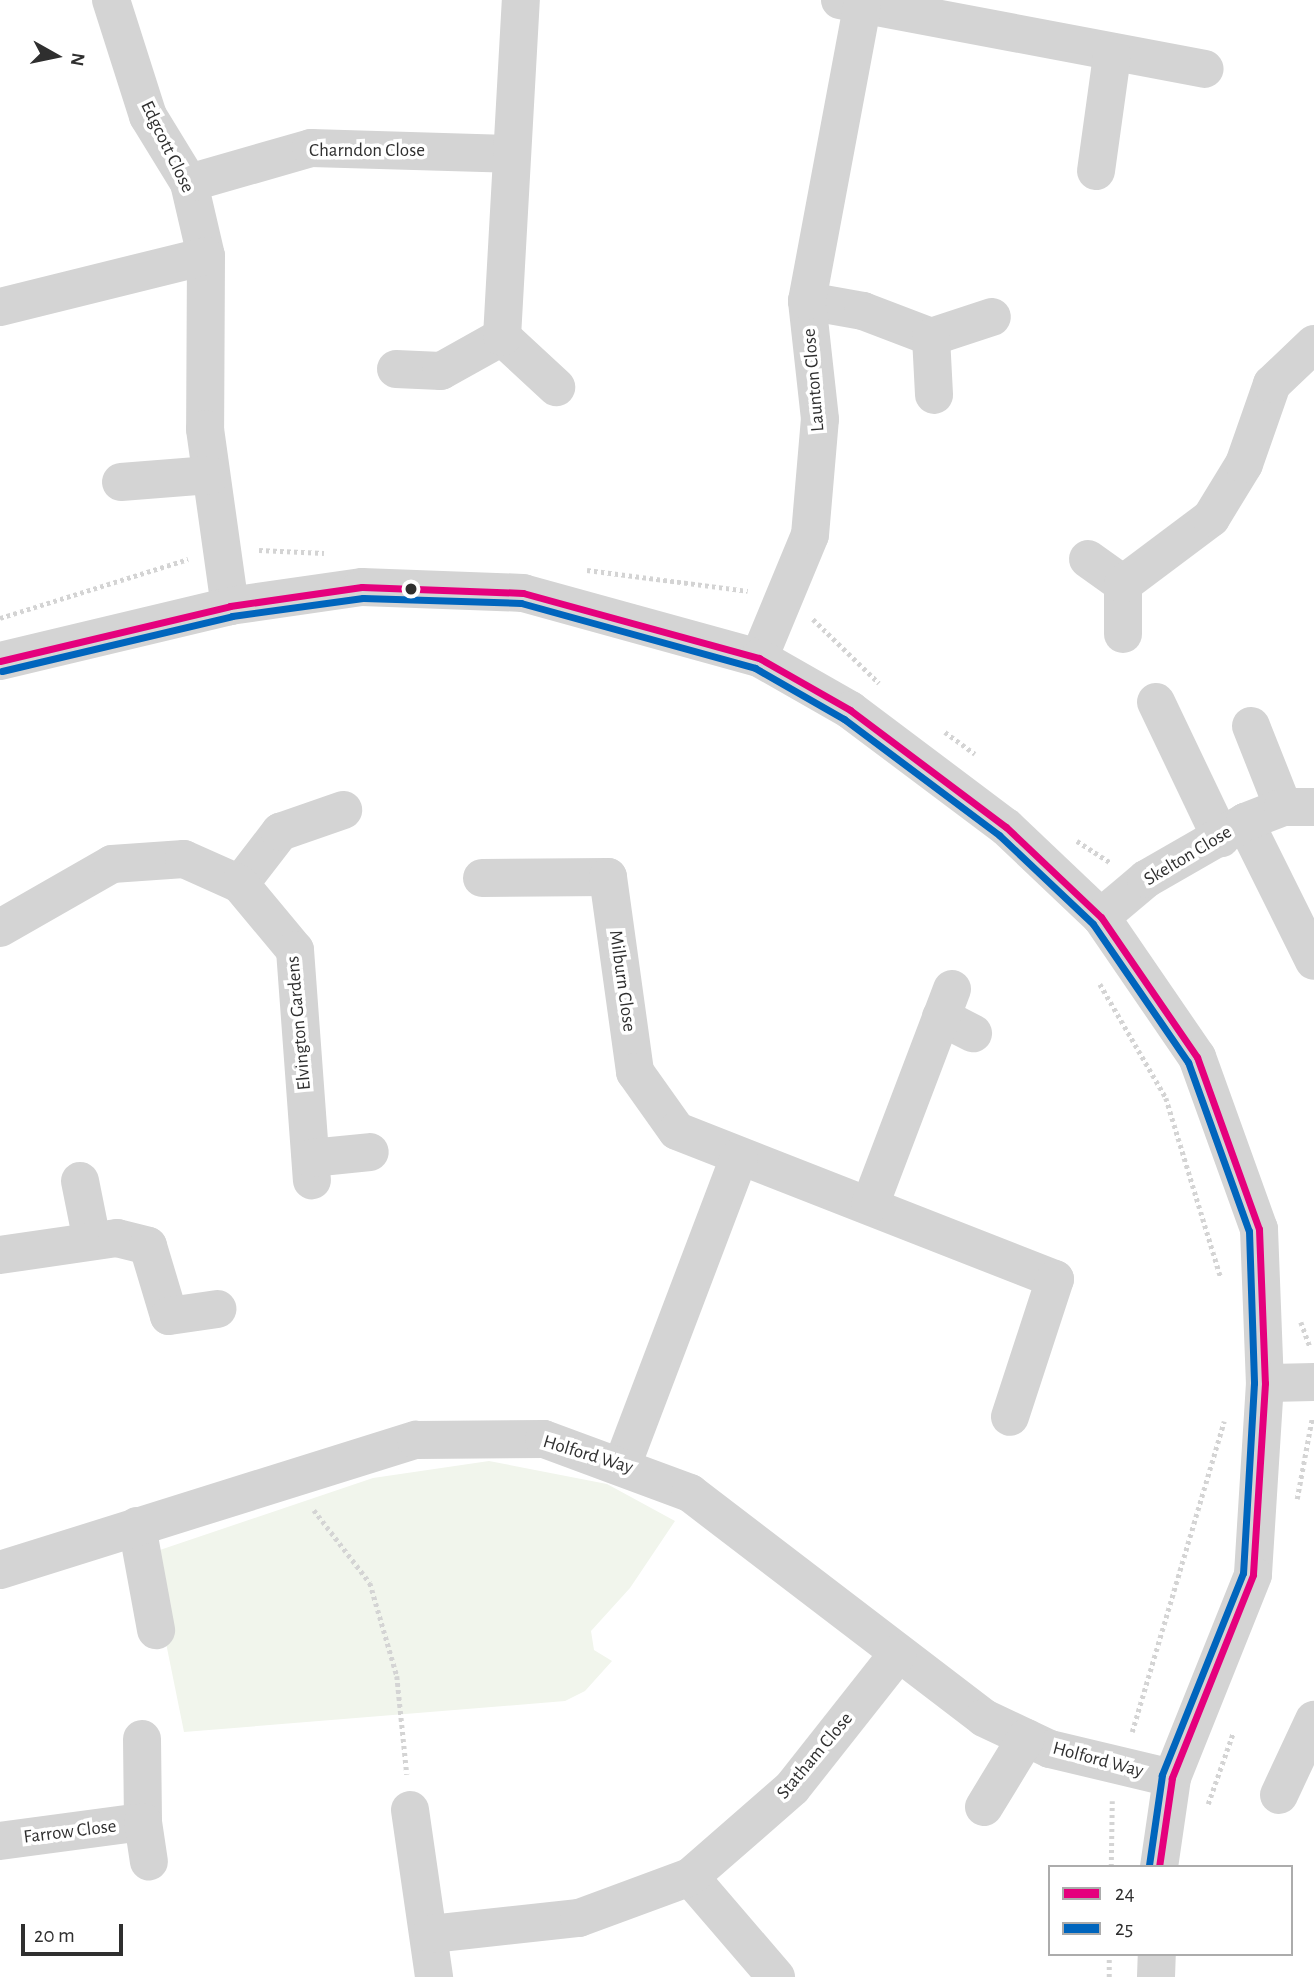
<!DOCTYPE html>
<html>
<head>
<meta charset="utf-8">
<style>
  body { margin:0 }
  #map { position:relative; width:1314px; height:1977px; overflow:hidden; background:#fff; font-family:"Alegreya Sans",sans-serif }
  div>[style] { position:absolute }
  .green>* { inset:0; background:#f1f5ec }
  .path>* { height:4.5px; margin-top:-2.25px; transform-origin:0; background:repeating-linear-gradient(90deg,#d4d4d4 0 3.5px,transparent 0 7px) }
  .minor>* { height:38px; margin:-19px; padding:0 19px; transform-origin:19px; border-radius:19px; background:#d4d4d4 }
  .bus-1>* { height:7px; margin:-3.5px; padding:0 3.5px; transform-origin:3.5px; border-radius:3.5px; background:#e5007d }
  .bus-2>* { height:7px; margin:-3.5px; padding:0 3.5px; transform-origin:3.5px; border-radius:3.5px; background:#0065bd }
  .dots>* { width:19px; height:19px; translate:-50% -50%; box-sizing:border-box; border:4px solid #fff; border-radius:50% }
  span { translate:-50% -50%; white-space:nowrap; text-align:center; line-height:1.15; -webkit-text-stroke:7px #fff; paint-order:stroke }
  .street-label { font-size:19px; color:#2f2f2f }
  .legend { position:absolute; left:1048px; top:1865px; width:245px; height:91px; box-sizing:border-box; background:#fff; border:2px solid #acacac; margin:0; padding:9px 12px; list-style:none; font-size:21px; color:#2f2f2f }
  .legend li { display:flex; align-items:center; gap:14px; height:35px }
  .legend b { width:35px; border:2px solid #acacac }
  .north { position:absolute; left:21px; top:21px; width:70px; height:70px; -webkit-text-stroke:5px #fff; paint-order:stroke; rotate:99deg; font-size:19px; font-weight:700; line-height:28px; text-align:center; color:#2f2f2f }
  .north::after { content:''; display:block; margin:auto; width:24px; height:32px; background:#2f2f2f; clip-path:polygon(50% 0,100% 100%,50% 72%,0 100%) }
  .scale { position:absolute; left:21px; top:1924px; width:102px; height:32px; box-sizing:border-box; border:4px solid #2f2f2f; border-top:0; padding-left:9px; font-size:21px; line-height:24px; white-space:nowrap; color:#2f2f2f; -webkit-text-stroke:5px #fff; paint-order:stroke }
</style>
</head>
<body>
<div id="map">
  <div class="green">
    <i style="clip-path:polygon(489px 1461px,607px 1484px,675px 1521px,630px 1588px,591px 1631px,594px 1650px,612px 1661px,585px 1691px,565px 1701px,184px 1732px,148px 1554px,373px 1478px)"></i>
  </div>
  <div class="path">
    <i style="left:259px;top:550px;width:65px;rotate:2.6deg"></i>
    <i style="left:587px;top:570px;width:162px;rotate:7.4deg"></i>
    <i style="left:0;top:618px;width:197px;rotate:-17.4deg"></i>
    <i style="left:813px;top:619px;width:92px;rotate:44.1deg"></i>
    <i style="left:945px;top:732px;width:37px;rotate:36deg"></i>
    <i style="left:1077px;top:841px;width:40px;rotate:32.9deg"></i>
    <i style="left:1100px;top:984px;width:132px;rotate:59.9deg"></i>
    <i style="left:1166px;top:1098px;width:188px;rotate:73deg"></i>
    <i style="left:1301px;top:1322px;width:27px;rotate:70deg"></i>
    <i style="left:1297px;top:1499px;width:82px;rotate:-79.5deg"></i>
    <i style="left:314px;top:1510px;width:92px;rotate:52.5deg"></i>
    <i style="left:370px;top:1583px;width:97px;rotate:73.8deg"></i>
    <i style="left:397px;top:1676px;width:99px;rotate:84.2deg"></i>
    <i style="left:1132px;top:1732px;width:324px;rotate:-73.5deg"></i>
    <i style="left:1208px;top:1804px;width:75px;rotate:-70.6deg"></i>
    <i style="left:1111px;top:1867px;width:66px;rotate:-89.1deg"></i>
    <i style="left:1109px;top:1977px;width:23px;rotate:-90deg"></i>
  </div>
  <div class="minor">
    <i style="left:111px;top:0;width:122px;rotate:72.3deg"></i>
    <i style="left:148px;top:116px;width:79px;rotate:58.5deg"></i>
    <i style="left:189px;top:183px;width:75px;rotate:76.9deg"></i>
    <i style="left:206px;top:256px;width:173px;rotate:90.3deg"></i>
    <i style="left:205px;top:429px;width:179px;rotate:82deg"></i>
    <i style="left:840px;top:0;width:371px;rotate:10.7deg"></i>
    <i style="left:1096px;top:171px;width:117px;rotate:-82.1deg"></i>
    <i style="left:189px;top:183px;width:127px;rotate:-16deg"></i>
    <i style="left:311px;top:148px;width:198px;rotate:1.7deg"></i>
    <i style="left:807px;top:301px;width:57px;rotate:10.1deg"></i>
    <i style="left:863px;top:311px;width:73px;rotate:20.9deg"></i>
    <i style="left:931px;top:337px;width:64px;rotate:-18.2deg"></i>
    <i style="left:0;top:307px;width:212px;rotate:-13.9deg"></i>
    <i style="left:502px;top:337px;width:74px;rotate:42.8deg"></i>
    <i style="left:931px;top:337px;width:58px;rotate:87deg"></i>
    <i style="left:396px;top:369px;width:45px;rotate:2.5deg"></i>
    <i style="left:441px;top:371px;width:70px;rotate:-29.1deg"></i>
    <i style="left:502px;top:337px;width:338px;rotate:-86.8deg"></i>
    <i style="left:121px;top:482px;width:89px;rotate:-4.5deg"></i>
    <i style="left:1088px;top:559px;width:43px;rotate:35.5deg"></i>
    <i style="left:1123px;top:584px;width:50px;rotate:90deg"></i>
    <i style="left:1123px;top:584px;width:110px;rotate:-36.9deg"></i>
    <i style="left:1211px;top:518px;width:63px;rotate:-58.6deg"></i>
    <i style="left:1244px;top:464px;width:85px;rotate:-70.7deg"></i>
    <i style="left:1272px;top:384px;width:58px;rotate:-43.6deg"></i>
    <i style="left:759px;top:658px;width:133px;rotate:-67.5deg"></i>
    <i style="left:810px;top:535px;width:116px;rotate:-85.1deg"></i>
    <i style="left:820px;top:419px;width:119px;rotate:-96.3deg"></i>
    <i style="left:807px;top:301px;width:298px;rotate:-79.4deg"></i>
    <i style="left:0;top:661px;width:236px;rotate:-13.4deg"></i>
    <i style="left:230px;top:606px;width:133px;rotate:-8.2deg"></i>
    <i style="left:362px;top:587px;width:161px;rotate:2.1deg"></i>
    <i style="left:523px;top:593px;width:245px;rotate:15.4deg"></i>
    <i style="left:759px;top:658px;width:105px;rotate:29.7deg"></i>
    <i style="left:850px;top:710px;width:195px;rotate:36.9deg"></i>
    <i style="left:1006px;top:827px;width:131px;rotate:43.5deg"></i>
    <i style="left:1101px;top:917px;width:170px;rotate:55.6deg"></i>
    <i style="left:1197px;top:1057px;width:183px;rotate:70.2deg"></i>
    <i style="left:1259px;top:1229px;width:154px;rotate:87.8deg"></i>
    <i style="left:1265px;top:1383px;width:192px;rotate:93.6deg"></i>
    <i style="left:1253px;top:1575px;width:219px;rotate:111.8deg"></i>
    <i style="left:1172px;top:1778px;width:90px;rotate:98.3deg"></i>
    <i style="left:1156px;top:702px;width:151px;rotate:64.5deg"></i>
    <i style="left:1251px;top:726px;width:87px;rotate:68.4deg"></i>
    <i style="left:1245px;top:822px;width:155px;rotate:63.6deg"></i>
    <i style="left:482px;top:878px;width:126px;rotate:-0.5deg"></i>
    <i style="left:608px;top:877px;width:197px;rotate:82.1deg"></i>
    <i style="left:635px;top:1072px;width:72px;rotate:54.6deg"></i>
    <i style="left:677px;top:1131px;width:406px;rotate:21.4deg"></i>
    <i style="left:1055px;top:1279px;width:145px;rotate:108.1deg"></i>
    <i style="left:240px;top:884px;width:66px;rotate:-52.4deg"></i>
    <i style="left:280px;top:832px;width:67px;rotate:-19.2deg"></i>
    <i style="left:1101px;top:917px;width:59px;rotate:-40.2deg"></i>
    <i style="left:1146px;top:879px;width:114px;rotate:-29.9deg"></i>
    <i style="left:1245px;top:822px;width:41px;rotate:-21.5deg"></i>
    <i style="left:1283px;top:807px;width:31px"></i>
    <i style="left:0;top:928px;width:129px;rotate:-29.7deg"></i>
    <i style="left:112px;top:864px;width:72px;rotate:-4deg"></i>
    <i style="left:184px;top:859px;width:61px;rotate:24.1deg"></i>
    <i style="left:240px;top:884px;width:86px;rotate:50.2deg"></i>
    <i style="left:295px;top:950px;width:231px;rotate:85.8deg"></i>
    <i style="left:941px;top:1017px;width:36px;rotate:27deg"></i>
    <i style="left:311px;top:1158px;width:59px;rotate:-5.8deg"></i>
    <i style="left:80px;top:1181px;width:61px;rotate:78.7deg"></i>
    <i style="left:870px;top:1205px;width:231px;rotate:-69.2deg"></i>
    <i style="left:0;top:1255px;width:118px;rotate:-8.3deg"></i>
    <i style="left:117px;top:1238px;width:32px;rotate:14deg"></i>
    <i style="left:148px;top:1246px;width:73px;rotate:73.3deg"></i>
    <i style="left:169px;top:1316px;width:49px;rotate:-8.3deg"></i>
    <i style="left:1265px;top:1383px;width:49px;rotate:-1.2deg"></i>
    <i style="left:623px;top:1463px;width:327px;rotate:-69.2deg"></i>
    <i style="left:137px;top:1526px;width:106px;rotate:79.6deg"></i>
    <i style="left:0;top:1570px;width:436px;rotate:-17.4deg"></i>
    <i style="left:416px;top:1440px;width:128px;rotate:-0.4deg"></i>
    <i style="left:544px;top:1439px;width:156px;rotate:20.3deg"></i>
    <i style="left:690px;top:1493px;width:370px;rotate:37.4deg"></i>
    <i style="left:984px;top:1718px;width:73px;rotate:25.2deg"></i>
    <i style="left:1050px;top:1749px;width:125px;rotate:13.4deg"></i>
    <i style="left:142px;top:1739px;width:83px;rotate:89.3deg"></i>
    <i style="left:1279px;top:1795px;width:83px;rotate:-65deg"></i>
    <i style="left:984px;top:1807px;width:81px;rotate:-58.7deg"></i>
    <i style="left:410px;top:1810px;width:169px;rotate:81.8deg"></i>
    <i style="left:0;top:1841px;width:144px;rotate:-7.6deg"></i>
    <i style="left:143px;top:1822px;width:40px;rotate:81.5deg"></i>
    <i style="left:690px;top:1877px;width:132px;rotate:49.3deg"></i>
    <i style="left:431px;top:1934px;width:149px;rotate:-6.2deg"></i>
    <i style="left:579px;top:1918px;width:118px;rotate:-20.3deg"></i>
    <i style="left:690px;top:1877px;width:135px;rotate:-41.1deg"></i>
    <i style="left:792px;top:1788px;width:171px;rotate:-51.7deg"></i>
    <i style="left:1156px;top:1977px;width:23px;rotate:-88deg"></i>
  </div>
  <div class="bus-1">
    <i style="left:0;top:661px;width:236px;rotate:-13.4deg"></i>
    <i style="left:230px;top:606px;width:133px;rotate:-8.2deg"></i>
    <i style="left:362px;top:587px;width:161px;rotate:2.1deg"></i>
    <i style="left:523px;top:593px;width:245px;rotate:15.4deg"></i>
    <i style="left:759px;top:658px;width:105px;rotate:29.7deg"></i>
    <i style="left:850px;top:710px;width:195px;rotate:36.9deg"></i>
    <i style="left:1006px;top:827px;width:131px;rotate:43.5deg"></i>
    <i style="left:1101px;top:917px;width:170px;rotate:55.6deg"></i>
    <i style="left:1197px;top:1057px;width:183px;rotate:70.2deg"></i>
    <i style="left:1259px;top:1229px;width:154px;rotate:87.8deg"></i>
    <i style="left:1265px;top:1383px;width:192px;rotate:93.6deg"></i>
    <i style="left:1253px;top:1575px;width:219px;rotate:111.8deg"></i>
    <i style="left:1172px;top:1778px;width:90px;rotate:98.3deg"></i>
  </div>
  <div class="bus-2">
    <i style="left:2px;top:671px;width:236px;rotate:-13.4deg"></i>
    <i style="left:232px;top:616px;width:132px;rotate:-7.8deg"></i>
    <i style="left:363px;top:598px;width:158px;rotate:1.8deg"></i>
    <i style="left:521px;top:603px;width:243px;rotate:15.5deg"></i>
    <i style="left:755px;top:668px;width:103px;rotate:29.8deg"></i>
    <i style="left:844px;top:719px;width:194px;rotate:36.8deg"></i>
    <i style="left:999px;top:835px;width:129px;rotate:43.4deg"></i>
    <i style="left:1093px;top:924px;width:168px;rotate:55.5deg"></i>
    <i style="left:1188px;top:1062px;width:180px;rotate:70.2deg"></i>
    <i style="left:1249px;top:1231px;width:152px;rotate:88.1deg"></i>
    <i style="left:1254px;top:1383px;width:190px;rotate:93.3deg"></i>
    <i style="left:1243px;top:1573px;width:218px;rotate:111.9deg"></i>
    <i style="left:1162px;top:1775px;width:91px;rotate:98.2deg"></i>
  </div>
  <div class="dots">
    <i style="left:411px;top:589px;background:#2f2f2f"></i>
  </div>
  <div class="street-label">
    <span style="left:167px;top:147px;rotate:64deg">Edgcott Close</span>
    <span style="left:367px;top:151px">Charndon Close</span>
    <span style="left:814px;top:380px;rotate:-95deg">Launton Close</span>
    <span style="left:1188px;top:856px;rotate:-31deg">Skelton Close</span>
    <span style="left:622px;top:981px;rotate:82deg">Milburn Close</span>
    <span style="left:299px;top:1023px;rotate:-95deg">Elvington Gardens</span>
    <span style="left:588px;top:1455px;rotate:17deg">Holford Way</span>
    <span style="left:815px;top:1756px;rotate:-50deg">Statham Close</span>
    <span style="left:1098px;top:1760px;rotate:15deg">Holford Way</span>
    <span style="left:70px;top:1832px;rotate:-7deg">Farrow Close</span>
  </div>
  <ul class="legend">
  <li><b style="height:9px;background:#e5007d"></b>24</li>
  <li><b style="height:9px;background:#0065bd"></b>25</li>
  </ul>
  <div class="north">N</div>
  <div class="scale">20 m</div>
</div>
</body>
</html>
